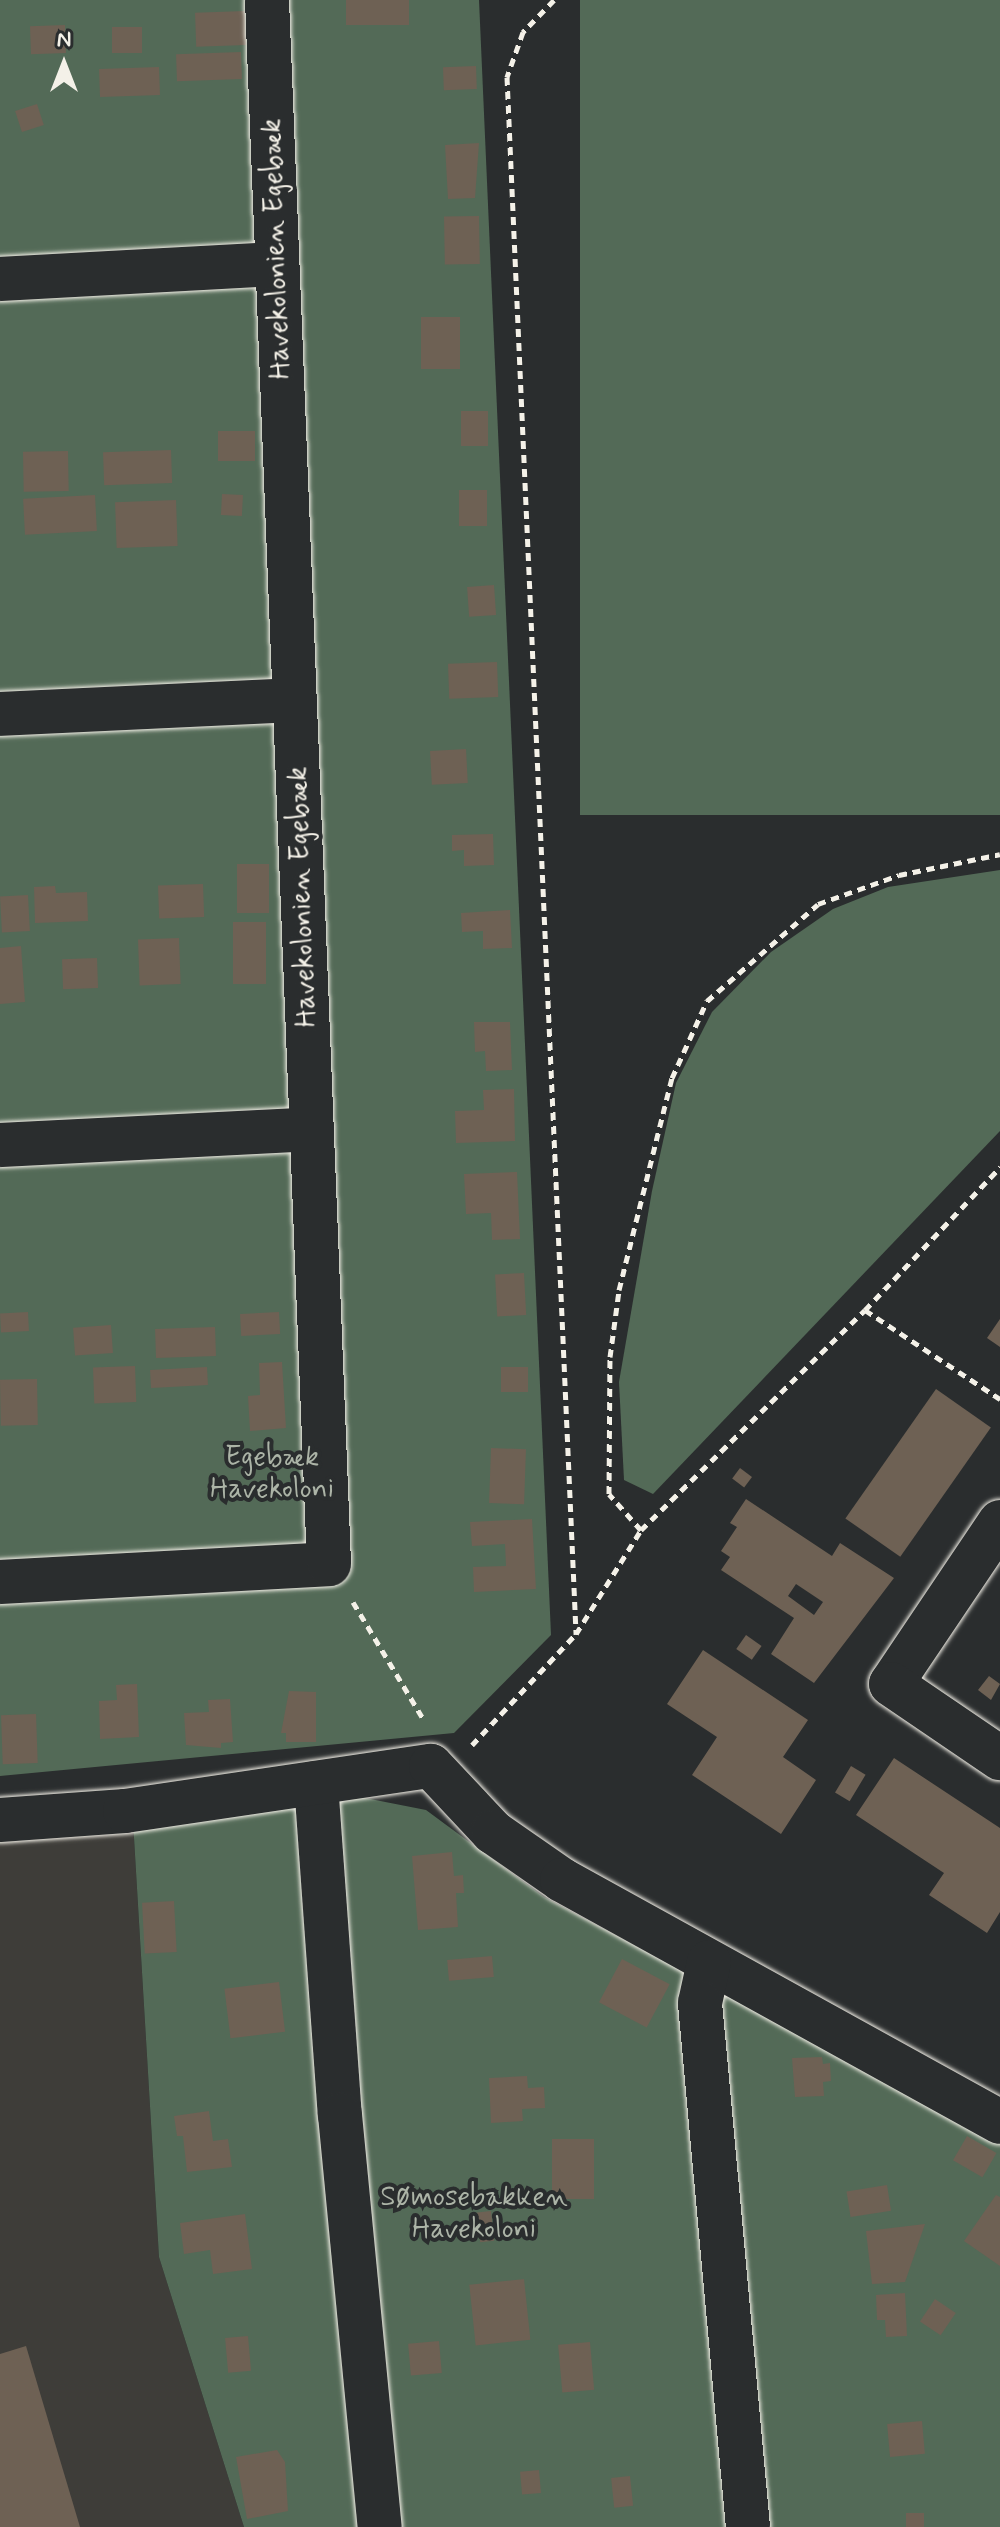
<!DOCTYPE html>
<html>
<head>
<meta charset="utf-8">
<style>
  body { margin:0 }
  #map { position:relative; width:1000px; height:2527px; overflow:hidden; background:#2a2d2e; font-family:Mynerve,sans-serif }
  div>[style] { position:absolute }
  .built>* { inset:0; background:#3e3d39 }
  .green>* { inset:0; background:#536a57; transform-origin:0 0 }
  .building>* { inset:0; background:#6e6154; transform-origin:0 0 }
  .path>* { height:5px; margin-top:-2.5px; transform-origin:0; background:repeating-linear-gradient(90deg,#f4f1e8 0 8px,transparent 0 14px) }
  .roads { filter:drop-shadow(0 0 2px #f4f1e8) drop-shadow(0 0 2px #f4f1e8) }
  .minor>* { height:44px; margin:-22px; padding:0 22px; transform-origin:22px; border-radius:22px; background:#2a2d2e }
  span { translate:-50% -50%; white-space:nowrap; text-align:center; line-height:1.15; -webkit-text-stroke:8px #2a2d2e; paint-order:stroke }
  .street-label { font-size:28px; color:#f4f1e8 }
  .park-label { font-size:28px; color:#acb4a7 }
  .north { position:absolute; left:24px; top:24px; width:80px; height:80px; -webkit-text-stroke:6px #2a2d2e; paint-order:stroke; rotate:0deg; font-size:22px; font-weight:700; line-height:32px; text-align:center; color:#f4f1e8 }
  .north::after { content:''; display:block; margin:auto; width:28px; height:36px; background:#f4f1e8; clip-path:polygon(50% 0,100% 100%,50% 72%,0 100%) }
</style>
</head>
<body>
<div id="map">
  <div class="built">
    <i style="clip-path:polygon(133px 1822px,159px 2257px,244px 2527px,0 2527px,0 1839px)"></i>
  </div>
  <div class="green">
    <i style="clip-path:polygon(0 0,479px 0,551px 1635px,454px 1733px,0 1776px)"></i>
    <i style="left:580px;top:0;width:420px;height:815px"></i>
    <i style="clip-path:polygon(1000px 870px,1000px 1131px,653px 1494px,624px 1480px,619px 1382px,652px 1191px,676px 1083px,712px 1012px,771px 952px,833px 909px,888px 887px)"></i>
    <i style="clip-path:polygon(360px 1797px,426px 1810px,544px 1897px,1000px 2141px,1000px 2527px,244px 2527px,159px 2257px,133px 1821px)"></i>
  </div>
  <div class="building">
    <i style="left:346px;top:0;width:63px;height:25px"></i>
    <i style="left:245px;top:11px;width:34px;height:50px;rotate:88deg"></i>
    <i style="left:65px;top:25px;width:28px;height:35px;rotate:88deg"></i>
    <i style="left:112px;top:27px;width:30px;height:26px"></i>
    <i style="left:241px;top:52px;width:27px;height:65px;rotate:88deg"></i>
    <i style="left:476px;top:66px;width:23px;height:33px;rotate:88deg"></i>
    <i style="left:159px;top:67px;width:28px;height:60px;rotate:88deg"></i>
    <i style="left:37px;top:104px;width:22px;height:23px;rotate:72deg"></i>
    <i style="clip-path:polygon(479px 143px,475px 198px,448px 199px,445px 145px)"></i>
    <i style="left:479px;top:216px;width:48px;height:35px;rotate:89deg"></i>
    <i style="left:421px;top:317px;width:39px;height:52px"></i>
    <i style="left:461px;top:411px;width:27px;height:35px"></i>
    <i style="left:218px;top:431px;width:37px;height:30px"></i>
    <i style="left:171px;top:450px;width:33px;height:68px;rotate:88deg"></i>
    <i style="left:68px;top:451px;width:40px;height:45px;rotate:89deg"></i>
    <i style="left:459px;top:490px;width:28px;height:36px"></i>
    <i style="left:222px;top:494px;width:21px;height:21px;rotate:3deg"></i>
    <i style="left:95px;top:495px;width:36px;height:72px;rotate:87deg"></i>
    <i style="left:176px;top:500px;width:46px;height:61px;rotate:88deg"></i>
    <i style="left:494px;top:585px;width:30px;height:27px;rotate:86deg"></i>
    <i style="left:497px;top:662px;width:35px;height:49px;rotate:88deg"></i>
    <i style="left:466px;top:749px;width:34px;height:36px;rotate:87deg"></i>
    <i style="clip-path:polygon(493px 834px,494px 865px,464px 866px,464px 850px,452px 851px,452px 835px)"></i>
    <i style="left:237px;top:864px;width:32px;height:49px"></i>
    <i style="left:203px;top:884px;width:33px;height:45px;rotate:88deg"></i>
    <i style="clip-path:polygon(55px 886px,56px 893px,87px 892px,88px 921px,35px 923px,34px 887px)"></i>
    <i style="left:28px;top:895px;width:36px;height:28px;rotate:87deg"></i>
    <i style="clip-path:polygon(510px 910px,512px 948px,483px 949px,483px 931px,462px 932px,461px 913px)"></i>
    <i style="left:233px;top:922px;width:33px;height:62px"></i>
    <i style="left:179px;top:938px;width:46px;height:41px;rotate:88deg"></i>
    <i style="clip-path:polygon(21px 946px,25px 1002px,0 1004px,0 948px)"></i>
    <i style="left:97px;top:958px;width:30px;height:35px;rotate:88deg"></i>
    <i style="clip-path:polygon(474px 1022px,510px 1022px,512px 1070px,486px 1071px,485px 1051px,475px 1052px)"></i>
    <i style="clip-path:polygon(514px 1089px,515px 1141px,456px 1143px,455px 1111px,484px 1110px,483px 1090px)"></i>
    <i style="clip-path:polygon(517px 1172px,520px 1239px,492px 1240px,491px 1213px,466px 1214px,464px 1174px)"></i>
    <i style="left:524px;top:1273px;width:42px;height:29px;rotate:87deg"></i>
    <i style="left:28px;top:1312px;width:19px;height:28px;rotate:87deg"></i>
    <i style="left:279px;top:1312px;width:22px;height:39px;rotate:87deg"></i>
    <i style="clip-path:polygon(1000px 1319px,1000px 1347px,987px 1338px)"></i>
    <i style="left:111px;top:1325px;width:28px;height:38px;rotate:86deg"></i>
    <i style="left:215px;top:1327px;width:29px;height:60px;rotate:88deg"></i>
    <i style="clip-path:polygon(282px 1362px,286px 1428px,250px 1431px,248px 1396px,260px 1395px,259px 1363px)"></i>
    <i style="left:135px;top:1366px;width:36px;height:42px;rotate:88deg"></i>
    <i style="left:207px;top:1367px;width:18px;height:57px;rotate:87deg"></i>
    <i style="left:528px;top:1367px;width:25px;height:27px;rotate:90deg"></i>
    <i style="left:37px;top:1379px;width:46px;height:37px;rotate:89deg"></i>
    <i style="left:936px;top:1389px;width:67px;height:158px;rotate:35deg"></i>
    <i style="left:491px;top:1448px;width:35px;height:55px;rotate:2deg"></i>
    <i style="left:740px;top:1468px;width:15px;height:13px;rotate:37deg"></i>
    <i style="clip-path:polygon(evenodd,746px 1499px,832px 1556px,840px 1543px,894px 1578px,814px 1683px,771px 1654px,794px 1618px,721px 1570px,730px 1557px,721px 1551px,737px 1527px,730px 1523px,746px 1499px,796px 1584px,823px 1602px,814px 1615px,788px 1596px,796px 1584px)"></i>
    <i style="clip-path:polygon(532px 1519px,536px 1589px,474px 1592px,473px 1567px,506px 1566px,505px 1544px,472px 1546px,470px 1522px)"></i>
    <i style="left:746px;top:1635px;width:19px;height:17px;rotate:35deg"></i>
    <i style="clip-path:polygon(703px 1650px,808px 1720px,783px 1757px,816px 1780px,781px 1834px,692px 1775px,717px 1737px,667px 1704px)"></i>
    <i style="clip-path:polygon(989px 1676px,1000px 1684px,991px 1700px,978px 1690px)"></i>
    <i style="clip-path:polygon(137px 1684px,139px 1737px,100px 1739px,99px 1701px,117px 1700px,116px 1685px)"></i>
    <i style="clip-path:polygon(289px 1691px,316px 1692px,316px 1742px,286px 1742px,286px 1733px,281px 1733px)"></i>
    <i style="clip-path:polygon(230px 1699px,233px 1742px,221px 1743px,221px 1748px,186px 1745px,184px 1713px,209px 1712px,208px 1700px)"></i>
    <i style="left:36px;top:1714px;width:49px;height:35px;rotate:88deg"></i>
    <i style="clip-path:polygon(894px 1758px,1000px 1828px,1000px 1912px,987px 1933px,929px 1895px,944px 1873px,856px 1815px)"></i>
    <i style="left:851px;top:1766px;width:17px;height:31px;rotate:31deg"></i>
    <i style="clip-path:polygon(452px 1852px,454px 1876px,463px 1875px,464px 1893px,456px 1893px,458px 1927px,418px 1930px,412px 1856px)"></i>
    <i style="left:174px;top:1901px;width:51px;height:32px;rotate:87deg"></i>
    <i style="left:492px;top:1956px;width:21px;height:45px;rotate:85deg"></i>
    <i style="left:622px;top:1959px;width:54px;height:49px;rotate:28deg"></i>
    <i style="left:279px;top:1982px;width:50px;height:55px;rotate:83deg"></i>
    <i style="clip-path:polygon(822px 2057px,823px 2064px,830px 2063px,831px 2081px,823px 2082px,824px 2096px,795px 2097px,792px 2058px)"></i>
    <i style="clip-path:polygon(527px 2076px,528px 2088px,544px 2087px,545px 2108px,522px 2109px,523px 2121px,491px 2123px,489px 2078px)"></i>
    <i style="clip-path:polygon(209px 2111px,213px 2141px,228px 2139px,232px 2167px,187px 2172px,183px 2136px,177px 2136px,174px 2116px)"></i>
    <i style="left:967px;top:2136px;width:34px;height:28px;rotate:30deg"></i>
    <i style="left:552px;top:2139px;width:42px;height:60px"></i>
    <i style="left:887px;top:2185px;width:26px;height:41px;rotate:81deg"></i>
    <i style="clip-path:polygon(996px 2195px,1000px 2197px,1000px 2266px,964px 2241px)"></i>
    <i style="left:491px;top:2211px;width:30px;height:14px;rotate:84deg"></i>
    <i style="clip-path:polygon(245px 2214px,252px 2269px,213px 2274px,210px 2250px,184px 2254px,180px 2223px)"></i>
    <i style="clip-path:polygon(925px 2224px,905px 2282px,872px 2284px,866px 2231px)"></i>
    <i style="left:524px;top:2279px;width:61px;height:55px;rotate:84deg"></i>
    <i style="clip-path:polygon(905px 2293px,907px 2336px,886px 2337px,885px 2320px,877px 2320px,876px 2295px)"></i>
    <i style="left:935px;top:2299px;width:25px;height:27px;rotate:34deg"></i>
    <i style="left:248px;top:2336px;width:35px;height:23px;rotate:85deg"></i>
    <i style="left:439px;top:2341px;width:32px;height:31px;rotate:85deg"></i>
    <i style="left:590px;top:2342px;width:48px;height:32px;rotate:85deg"></i>
    <i style="clip-path:polygon(26px 2346px,80px 2527px,0 2527px,0 2354px)"></i>
    <i style="left:922px;top:2421px;width:33px;height:35px;rotate:85deg"></i>
    <i style="clip-path:polygon(277px 2450px,285px 2462px,288px 2511px,247px 2519px,236px 2457px)"></i>
    <i style="left:539px;top:2470px;width:23px;height:19px;rotate:85deg"></i>
    <i style="left:630px;top:2476px;width:30px;height:19px;rotate:84deg"></i>
    <i style="left:906px;top:2513px;width:18px;height:14px"></i>
  </div>
  <div class="path">
    <i style="left:554px;top:0;width:45px;rotate:134.1deg"></i>
    <i style="left:523px;top:32px;width:48px;rotate:109.6deg"></i>
    <i style="left:507px;top:77px;width:1559px;rotate:87.46deg"></i>
    <i style="left:865px;top:1310px;width:162px;rotate:33.4deg"></i>
    <i style="left:641px;top:1530px;width:48px;rotate:-131.6deg"></i>
    <i style="left:609px;top:1494px;width:137px;rotate:-89.6deg"></i>
    <i style="left:610px;top:1357px;width:68px;rotate:-82.3deg"></i>
    <i style="left:619px;top:1290px;width:219px;rotate:-76deg"></i>
    <i style="left:672px;top:1078px;width:85px;rotate:-65.6deg"></i>
    <i style="left:707px;top:1001px;width:147px;rotate:-41.1deg"></i>
    <i style="left:818px;top:904px;width:86px;rotate:-19.7deg"></i>
    <i style="left:899px;top:875px;width:103px;rotate:-11.7deg"></i>
    <i style="left:353px;top:1602px;width:138px;rotate:59deg"></i>
    <i style="left:472px;top:1745px;width:152px;rotate:-46.9deg"></i>
    <i style="left:576px;top:1634px;width:123px;rotate:-58deg"></i>
    <i style="left:641px;top:1530px;width:314px;rotate:-44.5deg"></i>
    <i style="left:865px;top:1310px;width:197px;rotate:-46.6deg"></i>
  </div>
  <div class="roads">
    <div class="minor">
      <i style="left:0;top:279px;width:277px;rotate:-3.1deg"></i>
      <i style="left:0;top:714px;width:295px;rotate:-2.7deg"></i>
      <i style="left:0;top:1145px;width:312px;rotate:-2.9deg"></i>
      <i style="left:1000px;top:1522px;width:195px;rotate:123.9deg"></i>
      <i style="left:891px;top:1684px;width:132px;rotate:34.2deg"></i>
      <i style="left:0;top:1582px;width:329px;rotate:-3.1deg"></i>
      <i style="left:329px;top:1564px;width:1565px;rotate:-92.27deg"></i>
      <i style="left:316px;top:1783px;width:333px;rotate:85.9deg"></i>
      <i style="left:340px;top:2115px;width:414px;rotate:84.5deg"></i>
      <i style="left:0;top:1820px;width:125px;rotate:-4.1deg"></i>
      <i style="left:125px;top:1811px;width:309px;rotate:-8.4deg"></i>
      <i style="left:431px;top:1766px;width:91px;rotate:46.8deg"></i>
      <i style="left:493px;top:1832px;width:84px;rotate:34.8deg"></i>
      <i style="left:562px;top:1880px;width:500px;rotate:28.92deg"></i>
      <i style="left:709px;top:1962px;width:42px;rotate:102.4deg"></i>
      <i style="left:700px;top:2003px;width:526px;rotate:84.77deg"></i>
    </div>
  </div>
  <div class="street-label">
    <span style="left:277px;top:249px;rotate:-92deg">Havekolonien Egebæk</span>
    <span style="left:303px;top:897px;rotate:-92deg">Havekolonien Egebæk</span>
  </div>
  <div class="park-label">
    <span style="left:272px;top:1474px">Egebæk<br>Havekoloni</span>
    <span style="left:474px;top:2214px">Sømosebakken<br>Havekoloni</span>
  </div>
  <div class="north">N</div>
</div>
</body>
</html>
